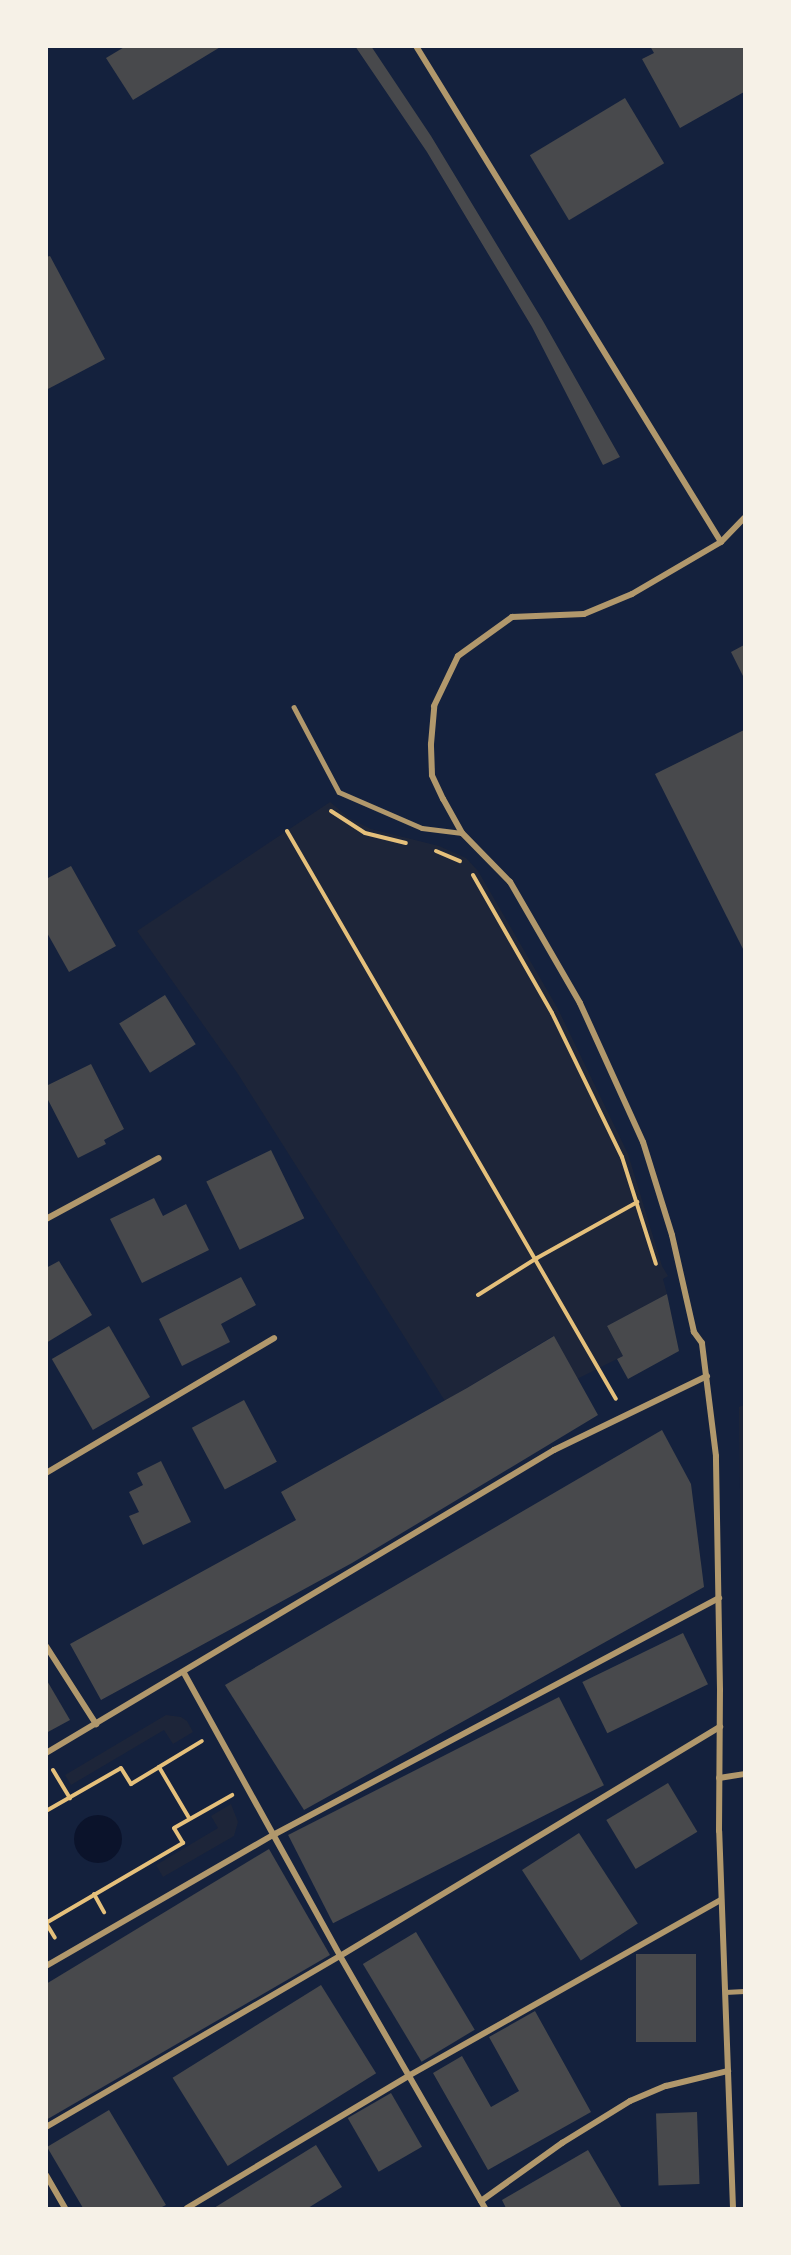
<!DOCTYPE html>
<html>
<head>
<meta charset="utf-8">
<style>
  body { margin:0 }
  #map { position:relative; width:791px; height:2255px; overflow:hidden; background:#14213d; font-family:"Source Sans 3",sans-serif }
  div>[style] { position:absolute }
  .green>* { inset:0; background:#1d2539 }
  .water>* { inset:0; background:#0b132b }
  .round { border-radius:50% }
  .building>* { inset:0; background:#48494c; transform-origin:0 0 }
  .path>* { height:4px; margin:-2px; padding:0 2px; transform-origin:2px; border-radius:2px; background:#e5c07b }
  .service>* { height:4.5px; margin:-2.25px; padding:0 2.25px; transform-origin:2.25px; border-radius:2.25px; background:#b1986c }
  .minor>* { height:6px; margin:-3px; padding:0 3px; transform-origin:3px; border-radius:3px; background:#b1986c }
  span { translate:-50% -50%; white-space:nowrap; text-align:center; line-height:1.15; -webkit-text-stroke:6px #f6f1e7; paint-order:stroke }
  .frame { position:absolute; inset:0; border:48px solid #f6f1e7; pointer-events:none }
</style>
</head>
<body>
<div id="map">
  <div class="green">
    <i style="clip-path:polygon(330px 802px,349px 818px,371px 829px,439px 846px,466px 858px,478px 871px,558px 1009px,628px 1154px,662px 1266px,668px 1276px,663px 1279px,667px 1294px,607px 1326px,623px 1356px,577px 1379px,553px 1336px,445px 1401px,238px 1074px,137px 931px)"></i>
    <i style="clip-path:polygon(744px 1405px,744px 1740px,743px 1741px,739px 1407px)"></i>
    <i style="clip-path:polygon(166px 1715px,181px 1717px,187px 1721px,193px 1732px,173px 1744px,164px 1730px,71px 1785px,65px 1775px)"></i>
    <i style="clip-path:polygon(231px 1804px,238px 1822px,234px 1836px,163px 1877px,156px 1865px,218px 1828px,211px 1816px)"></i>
  </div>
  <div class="water">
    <i class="round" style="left:74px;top:1815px;width:48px;height:48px"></i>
  </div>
  <div class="building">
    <i style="clip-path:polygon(126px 46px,222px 46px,133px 100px,106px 58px)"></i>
    <i style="clip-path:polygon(355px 46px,371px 46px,431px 136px,543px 321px,620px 457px,603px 465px,532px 327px,427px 152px)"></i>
    <i style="clip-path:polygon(650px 46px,744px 46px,744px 92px,680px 128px,642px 59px,654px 53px)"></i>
    <i style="left:625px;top:98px;width:76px;height:111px;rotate:59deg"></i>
    <i style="clip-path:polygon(50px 256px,105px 359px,46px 390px,46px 257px)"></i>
    <i style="clip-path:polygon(744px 645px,744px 678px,731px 652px)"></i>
    <i style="clip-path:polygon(744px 730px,744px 951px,655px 774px)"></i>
    <i style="clip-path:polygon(71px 866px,116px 946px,69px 972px,46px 931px,46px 879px)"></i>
    <i style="left:165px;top:995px;width:58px;height:54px;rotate:58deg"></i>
    <i style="clip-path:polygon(91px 1064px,124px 1129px,104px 1140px,106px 1144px,78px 1158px,46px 1096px,46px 1086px)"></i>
    <i style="left:271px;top:1150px;width:76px;height:72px;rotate:64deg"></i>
    <i style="clip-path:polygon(154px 1198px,163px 1216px,186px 1204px,209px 1250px,142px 1283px,110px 1219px)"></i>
    <i style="clip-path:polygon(59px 1261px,92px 1315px,46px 1343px,46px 1268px)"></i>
    <i style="clip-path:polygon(241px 1277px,256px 1305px,221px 1324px,230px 1342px,182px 1366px,159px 1319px)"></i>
    <i style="clip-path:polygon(667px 1294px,679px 1351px,628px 1379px,617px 1359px,623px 1356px,607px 1326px)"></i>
    <i style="left:109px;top:1326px;width:82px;height:66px;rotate:60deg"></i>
    <i style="clip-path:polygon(554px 1336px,598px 1415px,352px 1563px,101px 1700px,70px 1644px,296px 1520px,281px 1492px,467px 1388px)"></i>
    <i style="left:244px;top:1400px;width:70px;height:59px;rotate:62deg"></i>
    <i style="clip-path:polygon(662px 1430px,691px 1484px,704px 1587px,304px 1810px,225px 1685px)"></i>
    <i style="clip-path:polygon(161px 1461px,191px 1522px,143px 1545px,129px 1516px,139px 1512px,129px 1492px,143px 1485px,137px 1473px)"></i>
    <i style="left:683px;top:1633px;width:57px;height:112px;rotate:64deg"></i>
    <i style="clip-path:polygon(46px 1679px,70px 1720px,46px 1733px)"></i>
    <i style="left:559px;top:1697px;width:99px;height:304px;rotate:63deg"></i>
    <i style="left:668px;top:1783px;width:57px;height:72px;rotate:59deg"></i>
    <i style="left:579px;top:1833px;width:108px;height:68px;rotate:57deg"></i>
    <i style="clip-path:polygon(269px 1849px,330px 1955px,46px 2120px,46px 1984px)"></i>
    <i style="left:416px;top:1932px;width:114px;height:62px;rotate:59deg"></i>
    <i style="left:636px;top:1954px;width:60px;height:88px"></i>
    <i style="left:321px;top:1985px;width:104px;height:175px;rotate:58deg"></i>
    <i style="clip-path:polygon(535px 2011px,591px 2112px,488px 2170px,433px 2073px,462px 2056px,491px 2107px,519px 2091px,489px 2037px)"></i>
    <i style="left:391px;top:2093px;width:62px;height:50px;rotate:60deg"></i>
    <i style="clip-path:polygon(109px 2110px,166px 2205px,160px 2208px,83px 2208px,47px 2147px)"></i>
    <i style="left:697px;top:2112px;width:72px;height:41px;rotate:88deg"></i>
    <i style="clip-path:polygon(316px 2145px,342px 2187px,308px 2208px,214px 2208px)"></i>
    <i style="clip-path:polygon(588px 2150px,622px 2208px,506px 2208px,502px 2200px)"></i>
  </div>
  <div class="path">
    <i style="left:331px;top:811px;width:40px;rotate:32.9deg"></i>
    <i style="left:365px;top:833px;width:42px;rotate:13.7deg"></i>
    <i style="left:287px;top:831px;width:656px;rotate:59.92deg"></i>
    <i style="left:436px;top:851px;width:26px;rotate:23deg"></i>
    <i style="left:473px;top:875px;width:159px;rotate:60.2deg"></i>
    <i style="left:552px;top:1013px;width:160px;rotate:64.1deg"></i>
    <i style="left:622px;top:1157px;width:112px;rotate:72.4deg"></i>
    <i style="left:478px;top:1295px;width:70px;rotate:-32.1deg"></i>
    <i style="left:537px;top:1258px;width:115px;rotate:-29.2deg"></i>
    <i style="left:159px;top:1767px;width:50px;rotate:-31.2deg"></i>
    <i style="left:53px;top:1770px;width:33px;rotate:59deg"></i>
    <i style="left:46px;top:1811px;width:86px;rotate:-29.8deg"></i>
    <i style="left:121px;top:1768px;width:19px;rotate:58deg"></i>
    <i style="left:131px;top:1784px;width:33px;rotate:-31deg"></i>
    <i style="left:159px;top:1767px;width:59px;rotate:59.5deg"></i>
    <i style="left:94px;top:1894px;width:21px;rotate:61deg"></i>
    <i style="left:46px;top:1923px;width:159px;rotate:-30.3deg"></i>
    <i style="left:183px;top:1843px;width:17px;rotate:-121deg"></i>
    <i style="left:174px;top:1828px;width:67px;rotate:-29.6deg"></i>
    <i style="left:46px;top:1923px;width:17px;rotate:59deg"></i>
  </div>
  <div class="service">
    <i style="left:294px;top:707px;width:96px;rotate:62.1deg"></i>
    <i style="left:339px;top:792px;width:90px;rotate:23.4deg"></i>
    <i style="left:422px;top:828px;width:40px;rotate:7.1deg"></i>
    <i style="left:725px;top:1992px;width:19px;rotate:-3deg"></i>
  </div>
  <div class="minor">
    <i style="left:416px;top:46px;width:582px;rotate:58.41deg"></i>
    <i style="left:46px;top:1219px;width:128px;rotate:-28.4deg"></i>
    <i style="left:46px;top:1473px;width:265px;rotate:-30.6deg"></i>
    <i style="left:46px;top:1646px;width:93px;rotate:57.3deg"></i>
    <i style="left:184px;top:1673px;width:323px;rotate:61.1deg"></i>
    <i style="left:340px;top:1956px;width:291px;rotate:60.1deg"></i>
    <i style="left:46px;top:1753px;width:592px;rotate:-30.81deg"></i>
    <i style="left:554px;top:1450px;width:170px;rotate:-25.8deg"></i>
    <i style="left:719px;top:1778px;width:25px;rotate:-9deg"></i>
    <i style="left:46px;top:1966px;width:264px;rotate:-30deg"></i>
    <i style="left:275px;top:1834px;width:503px;rotate:-27.99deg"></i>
    <i style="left:46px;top:2127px;width:340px;rotate:-30.2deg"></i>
    <i style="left:340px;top:1956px;width:444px;rotate:-31.1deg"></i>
    <i style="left:46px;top:2175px;width:38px;rotate:60deg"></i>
    <i style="left:481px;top:2201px;width:100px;rotate:-35.6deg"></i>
    <i style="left:562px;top:2143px;width:80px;rotate:-31.7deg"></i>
    <i style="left:630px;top:2101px;width:39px;rotate:-23deg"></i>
    <i style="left:666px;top:2086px;width:64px;rotate:-13.6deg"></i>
    <i style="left:187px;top:2208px;width:260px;rotate:-30.8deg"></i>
    <i style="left:410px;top:2075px;width:357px;rotate:-29.4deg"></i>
    <i style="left:733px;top:2208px;width:377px;rotate:-92.1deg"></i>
    <i style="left:719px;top:1831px;width:141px;rotate:-89.6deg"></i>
    <i style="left:720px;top:1690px;width:234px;rotate:-91deg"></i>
    <i style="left:716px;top:1456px;width:114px;rotate:-97.1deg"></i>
    <i style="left:702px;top:1343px;width:14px;rotate:-126deg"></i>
    <i style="left:694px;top:1332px;width:99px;rotate:-102.8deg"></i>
    <i style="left:672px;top:1235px;width:97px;rotate:-107.3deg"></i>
    <i style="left:643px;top:1142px;width:153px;rotate:-114.4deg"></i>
    <i style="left:580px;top:1003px;width:140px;rotate:-120deg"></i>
    <i style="left:510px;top:882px;width:69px;rotate:-134.4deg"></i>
    <i style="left:462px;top:833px;width:39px;rotate:-119deg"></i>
    <i style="left:443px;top:799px;width:26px;rotate:-115deg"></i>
    <i style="left:432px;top:775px;width:31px;rotate:-92deg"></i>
    <i style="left:431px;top:744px;width:38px;rotate:-85deg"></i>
    <i style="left:434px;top:706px;width:55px;rotate:-64.4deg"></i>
    <i style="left:458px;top:656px;width:67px;rotate:-35.8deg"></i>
    <i style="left:512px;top:617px;width:72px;rotate:-2.4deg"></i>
    <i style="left:584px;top:614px;width:52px;rotate:-22.6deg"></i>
    <i style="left:632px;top:594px;width:103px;rotate:-30.3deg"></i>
    <i style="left:721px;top:542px;width:33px;rotate:-46deg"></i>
  </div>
  <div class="frame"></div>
</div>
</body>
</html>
